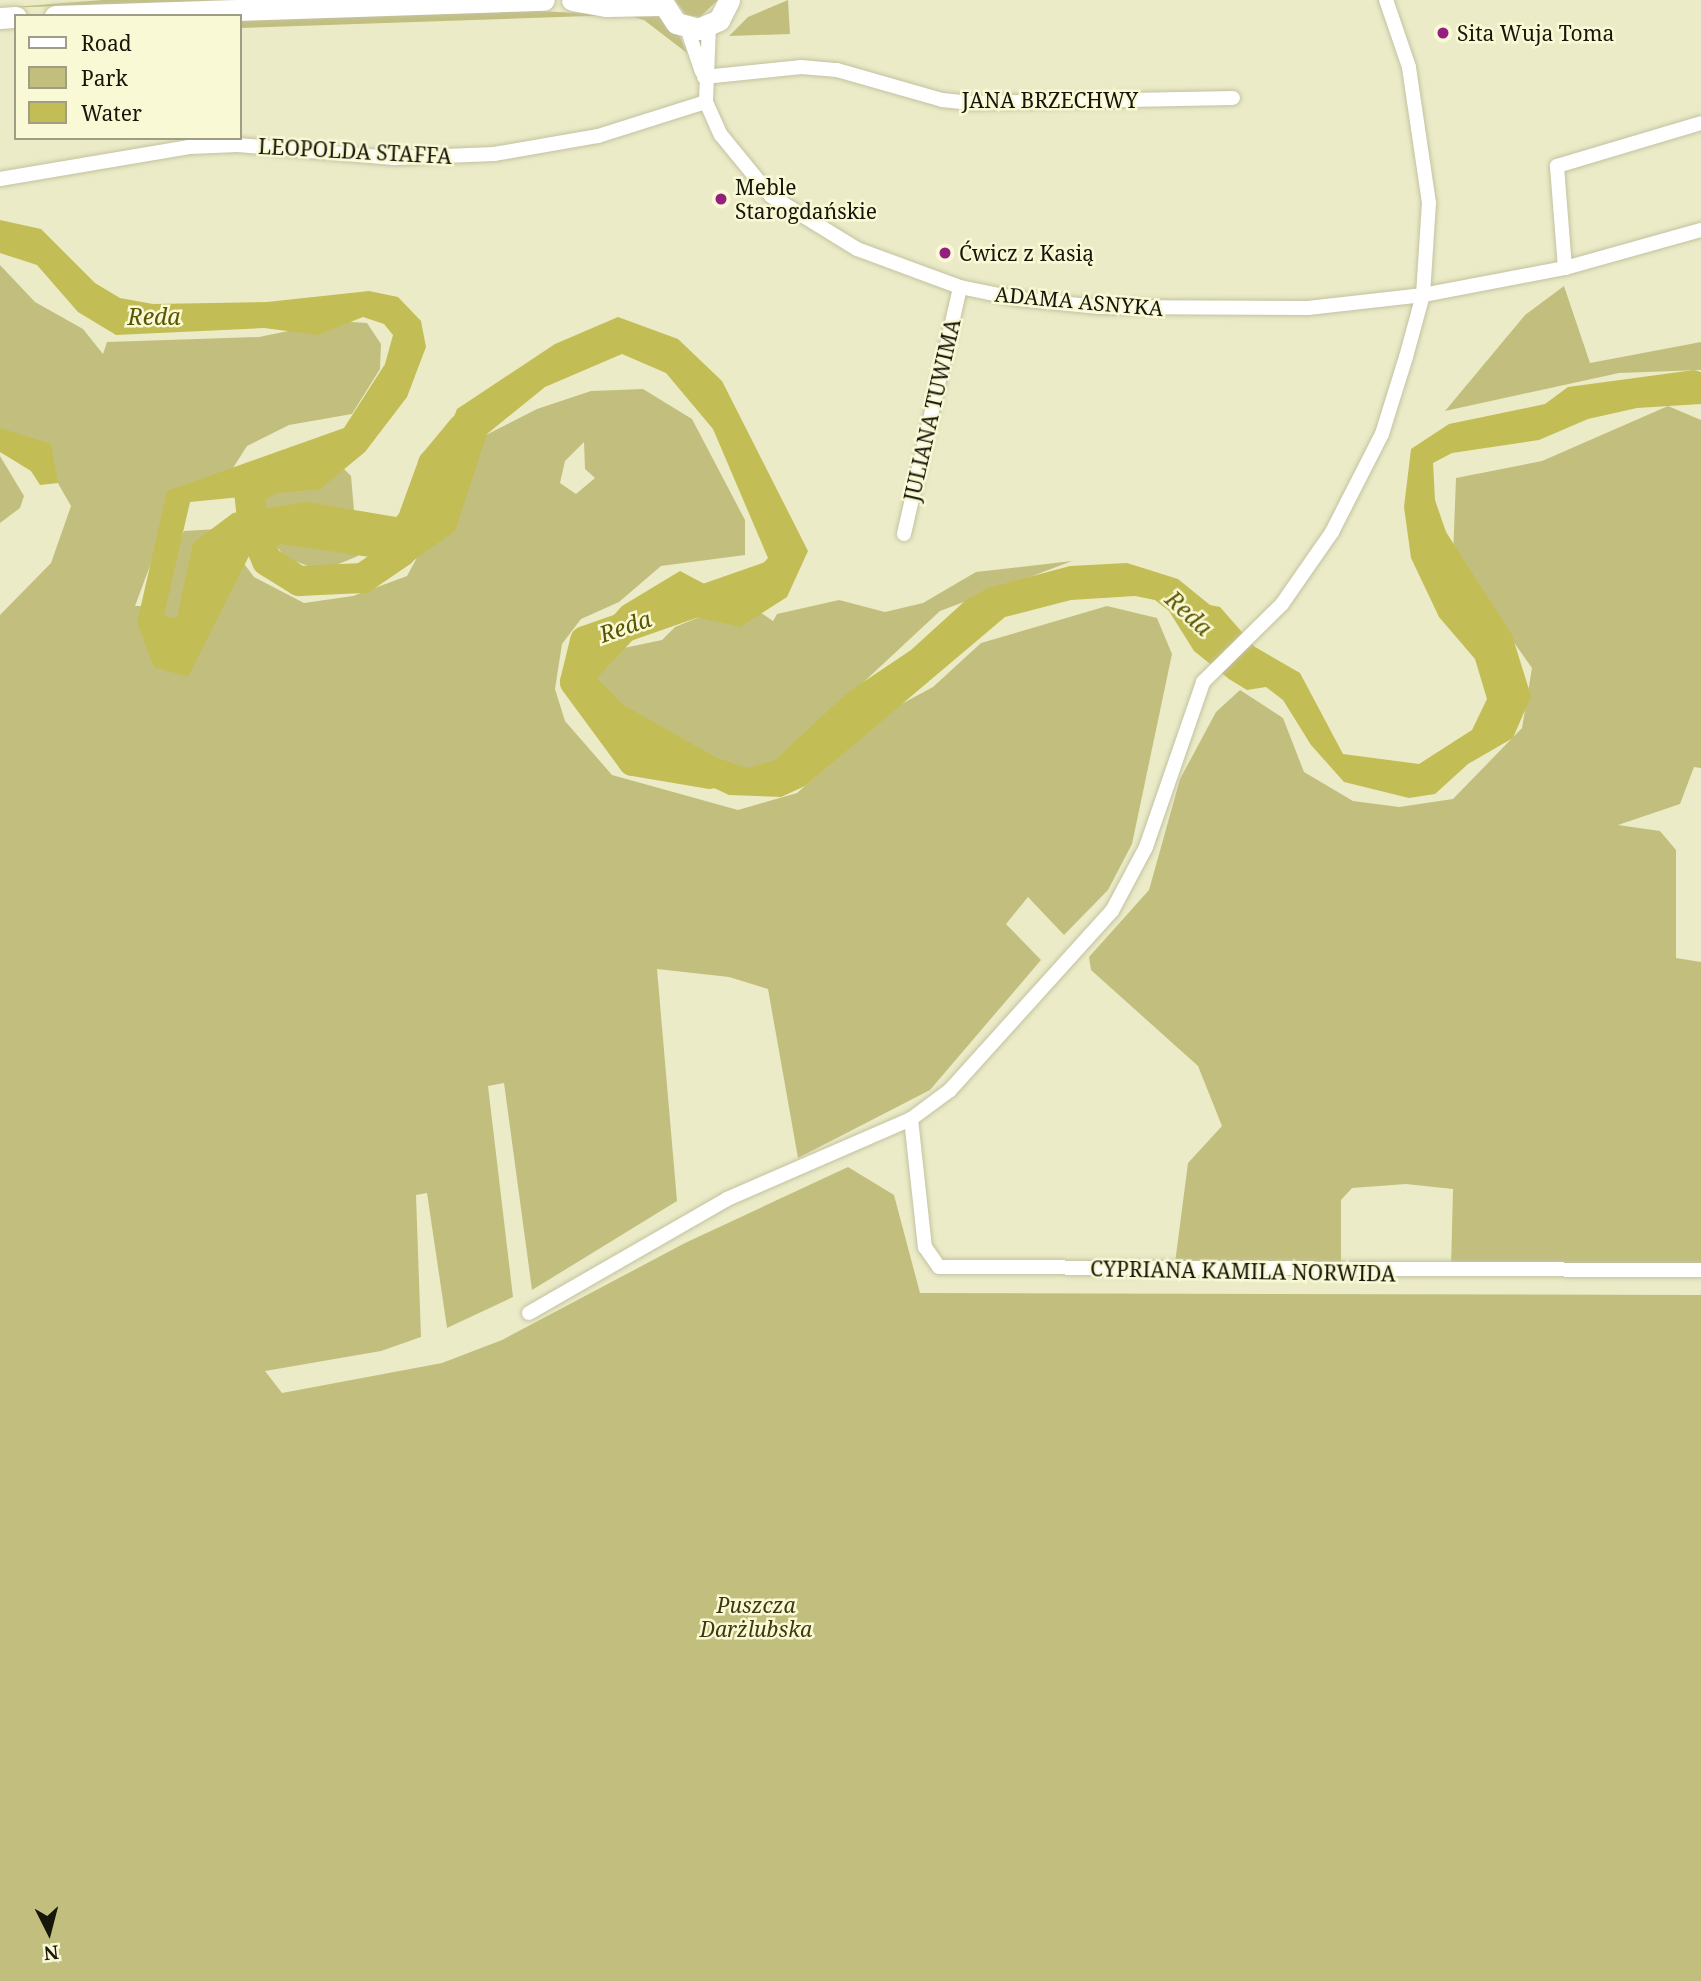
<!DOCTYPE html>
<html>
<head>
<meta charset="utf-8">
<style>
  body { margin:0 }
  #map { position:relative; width:1701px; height:1981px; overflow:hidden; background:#ecebc8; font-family:"Noto Serif",serif }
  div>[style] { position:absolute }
  .green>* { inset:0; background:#c2bf7e }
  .water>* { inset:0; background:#c3bd55 }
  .river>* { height:30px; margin:-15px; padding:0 15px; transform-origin:15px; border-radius:15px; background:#c3bd55 }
  .roads { filter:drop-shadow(0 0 2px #c3c2a0) drop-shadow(0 0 2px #c3c2a0) }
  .street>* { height:14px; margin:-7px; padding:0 7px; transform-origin:7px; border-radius:7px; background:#fff }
  .secondary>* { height:21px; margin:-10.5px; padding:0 10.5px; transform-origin:10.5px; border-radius:10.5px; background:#fff }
  .dots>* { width:19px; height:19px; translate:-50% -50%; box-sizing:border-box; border:4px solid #faf9d5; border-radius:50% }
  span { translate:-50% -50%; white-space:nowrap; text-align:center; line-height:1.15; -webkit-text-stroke:5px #faf9d5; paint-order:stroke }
  .poi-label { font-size:21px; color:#17160a }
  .left { translate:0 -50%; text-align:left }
  .street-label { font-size:21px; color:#17160a }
  .park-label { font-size:21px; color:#3c390c; font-style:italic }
  .water-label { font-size:23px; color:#5a5500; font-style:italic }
  .legend { position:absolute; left:14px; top:14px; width:228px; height:126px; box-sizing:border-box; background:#faf9d5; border:2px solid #9f9e84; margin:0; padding:9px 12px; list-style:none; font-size:21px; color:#17160a }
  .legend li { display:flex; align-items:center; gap:14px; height:35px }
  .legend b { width:35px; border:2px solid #9f9e84 }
  .north { position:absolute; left:14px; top:1897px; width:70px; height:70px; -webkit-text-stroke:5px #faf9d5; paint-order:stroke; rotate:174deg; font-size:19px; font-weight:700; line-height:28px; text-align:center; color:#17160a }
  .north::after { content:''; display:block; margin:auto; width:24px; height:32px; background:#17160a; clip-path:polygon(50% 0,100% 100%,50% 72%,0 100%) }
</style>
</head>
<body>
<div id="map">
  <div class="green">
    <i style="clip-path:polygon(103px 0,236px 0,0 8px)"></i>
    <i style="clip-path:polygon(675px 0,718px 0,700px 17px,686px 15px)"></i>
    <i style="clip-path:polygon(788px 0,790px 34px,729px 36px,748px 17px)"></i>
    <i style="clip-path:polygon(538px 11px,618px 15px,240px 28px,240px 20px)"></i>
    <i style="clip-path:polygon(657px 15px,680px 37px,687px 53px,644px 20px,630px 16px)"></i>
    <i style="clip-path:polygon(evenodd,0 265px,35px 302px,83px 329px,103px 354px,107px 342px,259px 337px,337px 321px,367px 323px,381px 344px,380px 369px,352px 414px,289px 425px,247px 446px,226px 479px,176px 496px,135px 606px,151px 606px,184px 531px,218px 529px,254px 577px,304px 603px,353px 596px,407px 576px,482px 437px,537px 409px,591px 391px,643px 389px,692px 419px,745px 520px,745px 555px,661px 566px,619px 602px,581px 619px,562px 644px,555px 689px,565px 721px,612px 775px,738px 810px,797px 793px,894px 708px,933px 687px,981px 643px,1107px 606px,1157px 618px,1172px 654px,1132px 844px,1108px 890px,1064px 935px,1028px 897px,1006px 924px,1041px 960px,930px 1090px,798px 1158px,768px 989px,729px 977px,657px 969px,677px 1201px,532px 1290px,504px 1083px,488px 1086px,513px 1297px,447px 1328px,427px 1193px,416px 1195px,421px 1337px,381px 1351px,265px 1371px,282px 1393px,442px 1363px,502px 1340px,685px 1243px,848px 1167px,894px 1195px,920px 1293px,1701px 1295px,1701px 1981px,0 1981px,0 615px,51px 563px,71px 506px,44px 459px,0 434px,0 265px,584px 442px,585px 469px,595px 478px,576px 494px,560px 483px,565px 461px,584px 442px)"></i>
    <i style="clip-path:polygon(1564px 286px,1590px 363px,1701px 342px,1701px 370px,1619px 373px,1445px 411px,1525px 315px)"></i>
    <i style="clip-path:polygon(1668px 406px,1701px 420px,1701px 768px,1694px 767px,1680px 804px,1618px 825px,1660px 831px,1676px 850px,1676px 958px,1701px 962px,1701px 1270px,1451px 1268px,1453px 1189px,1406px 1184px,1352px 1188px,1341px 1200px,1341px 1266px,1175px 1263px,1188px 1163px,1222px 1126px,1198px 1066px,1091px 970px,1089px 957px,1149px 890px,1180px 779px,1216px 712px,1240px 690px,1283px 718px,1304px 772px,1353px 801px,1399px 807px,1453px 799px,1522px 728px,1532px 668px,1453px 556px,1456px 478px,1542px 461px)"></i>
    <i style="clip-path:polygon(0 456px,24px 496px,20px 508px,0 523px)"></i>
    <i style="clip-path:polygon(331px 456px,351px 476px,358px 556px,334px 566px,308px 566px,286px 558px,262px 529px,264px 477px)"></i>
    <i style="clip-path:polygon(1072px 561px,940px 611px,781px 759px,743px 778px,720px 777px,596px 687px,600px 653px,662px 640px,675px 627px,707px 614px,757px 610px,773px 621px,777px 614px,839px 600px,885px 612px,923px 603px,976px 572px)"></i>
  </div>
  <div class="water">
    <i style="clip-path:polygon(0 220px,41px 229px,95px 283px,120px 298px,153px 304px,267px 302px,369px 291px,398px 297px,421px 321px,426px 347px,407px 397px,365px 452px,320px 489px,190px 502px,164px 615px,171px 618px,177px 617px,193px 543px,233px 513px,307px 502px,396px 517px,428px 483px,457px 409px,555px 344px,618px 317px,678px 339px,722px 381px,808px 551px,787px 597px,740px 627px,662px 609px,597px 678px,622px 704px,717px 758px,748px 768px,775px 760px,847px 693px,911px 650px,966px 600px,988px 588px,1070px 566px,1127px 563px,1178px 579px,1210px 605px,1220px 607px,1255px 647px,1300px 673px,1343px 754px,1419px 764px,1472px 730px,1487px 699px,1475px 659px,1439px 617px,1411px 558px,1404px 507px,1411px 449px,1449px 424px,1545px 404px,1568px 387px,1694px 370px,1701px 372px,1701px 404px,1637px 408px,1588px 419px,1539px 440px,1452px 453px,1433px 463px,1435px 500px,1446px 532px,1512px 635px,1531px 696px,1513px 738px,1468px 764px,1435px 794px,1409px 798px,1344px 782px,1311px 745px,1283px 700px,1266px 687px,1247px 690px,1229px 679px,1194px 651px,1169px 611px,1155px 600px,1135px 596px,1071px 600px,1005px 617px,805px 786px,781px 797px,729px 795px,648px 757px,579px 708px,571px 663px,622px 606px,680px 571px,731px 598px,768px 558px,713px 429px,666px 373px,622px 354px,545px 387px,487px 434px,455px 531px,410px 563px,281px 544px,251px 552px,188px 677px,154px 667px,137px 623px,167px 491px,344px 428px,385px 364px,393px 335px,384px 324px,363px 317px,318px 335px,264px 328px,116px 335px,78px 312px,37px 265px,0 253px)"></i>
    <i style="clip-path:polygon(0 428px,51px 444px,58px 483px,40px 485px,31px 471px,0 452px)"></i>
  </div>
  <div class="river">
    <i style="left:280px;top:474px;width:35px;rotate:151deg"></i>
    <i style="left:249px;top:491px;width:37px;rotate:84deg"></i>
    <i style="left:253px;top:528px;width:36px;rotate:67deg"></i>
    <i style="left:267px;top:561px;width:38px;rotate:32deg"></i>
    <i style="left:299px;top:581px;width:64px;rotate:-2.7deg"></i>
    <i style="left:363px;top:578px;width:46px;rotate:-34.4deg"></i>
    <i style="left:401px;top:552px;width:94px;rotate:-70deg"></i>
    <i style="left:433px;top:464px;width:47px;rotate:-50.2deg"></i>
    <i style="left:710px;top:774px;width:78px;rotate:-170.4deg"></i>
    <i style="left:633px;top:761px;width:98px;rotate:-126.3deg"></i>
    <i style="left:575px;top:682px;width:42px;rotate:-76.3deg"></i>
    <i style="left:585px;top:641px;width:206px;rotate:-19.3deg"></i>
  </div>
  <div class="roads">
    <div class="street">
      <i style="left:709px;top:26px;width:76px;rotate:92.3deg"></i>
      <i style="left:706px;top:102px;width:36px;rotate:66deg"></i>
      <i style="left:721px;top:135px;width:79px;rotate:50.7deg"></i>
      <i style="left:771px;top:196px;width:101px;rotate:31.6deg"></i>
      <i style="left:857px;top:249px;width:110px;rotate:20.3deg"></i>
      <i style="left:960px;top:287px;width:59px;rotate:11.7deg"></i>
      <i style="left:1018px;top:299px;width:82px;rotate:5.6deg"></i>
      <i style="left:1100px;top:307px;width:208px;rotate:0.3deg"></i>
      <i style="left:1308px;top:308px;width:116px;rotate:-6.4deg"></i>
      <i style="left:1423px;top:295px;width:145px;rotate:-10.8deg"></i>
      <i style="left:1565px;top:268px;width:141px;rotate:-15.6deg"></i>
      <i style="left:687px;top:28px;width:46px;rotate:71.2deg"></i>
      <i style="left:704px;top:77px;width:98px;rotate:-5.9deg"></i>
      <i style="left:801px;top:67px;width:36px;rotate:5deg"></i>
      <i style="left:837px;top:70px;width:109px;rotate:15.9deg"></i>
      <i style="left:942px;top:100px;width:29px;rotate:6deg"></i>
      <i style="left:971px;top:103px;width:262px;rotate:-1.1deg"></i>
      <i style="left:0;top:179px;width:192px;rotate:-9.6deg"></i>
      <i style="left:189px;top:147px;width:49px;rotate:-2.3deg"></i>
      <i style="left:238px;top:145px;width:157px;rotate:4.8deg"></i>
      <i style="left:394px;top:158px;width:100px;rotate:-2.3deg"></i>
      <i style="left:494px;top:154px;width:106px;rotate:-9.8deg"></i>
      <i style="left:598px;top:136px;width:113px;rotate:-17.5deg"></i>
      <i style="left:1565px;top:268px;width:102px;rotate:-94.5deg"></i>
      <i style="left:1557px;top:166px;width:150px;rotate:-16.6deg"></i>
      <i style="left:904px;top:534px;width:253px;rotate:-77.2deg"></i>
      <i style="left:911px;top:1119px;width:129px;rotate:83.8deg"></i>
      <i style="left:925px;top:1247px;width:24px;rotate:55deg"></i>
      <i style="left:939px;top:1267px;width:762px;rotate:0.23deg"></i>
      <i style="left:529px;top:1313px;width:228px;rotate:-29.9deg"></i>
      <i style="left:727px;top:1199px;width:201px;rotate:-23.5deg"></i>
      <i style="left:911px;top:1119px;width:49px;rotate:-36.6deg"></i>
      <i style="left:950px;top:1090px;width:241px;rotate:-47.9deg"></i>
      <i style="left:1112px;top:911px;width:72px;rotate:-62deg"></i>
      <i style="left:1146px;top:847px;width:175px;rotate:-70.9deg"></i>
      <i style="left:1203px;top:682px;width:111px;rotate:-44.6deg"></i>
      <i style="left:1282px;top:604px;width:88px;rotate:-55.2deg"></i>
      <i style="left:1332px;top:532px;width:110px;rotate:-63deg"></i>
      <i style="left:1382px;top:434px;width:81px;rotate:-72.7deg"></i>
      <i style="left:1406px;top:357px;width:64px;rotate:-74.7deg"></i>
      <i style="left:1423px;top:295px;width:92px;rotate:-86.3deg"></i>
      <i style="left:1429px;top:203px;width:137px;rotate:-98.4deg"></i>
      <i style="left:1409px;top:67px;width:71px;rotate:-108.9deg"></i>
    </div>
    <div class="secondary">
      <i style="left:572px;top:0;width:35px;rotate:10deg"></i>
      <i style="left:606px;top:6px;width:56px;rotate:-1deg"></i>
      <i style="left:661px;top:0;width:27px;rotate:57deg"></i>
      <i style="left:676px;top:23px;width:23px;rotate:15deg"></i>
      <i style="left:698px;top:29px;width:23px;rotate:-23deg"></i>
      <i style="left:719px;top:20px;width:22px;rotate:-63deg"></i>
      <i style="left:55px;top:16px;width:489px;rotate:-1.9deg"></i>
      <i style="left:0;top:18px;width:16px;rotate:-4deg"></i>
    </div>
  </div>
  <div class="dots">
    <i style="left:1443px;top:33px;background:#931f7e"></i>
    <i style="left:721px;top:199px;background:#931f7e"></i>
    <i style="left:945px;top:253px;background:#931f7e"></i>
  </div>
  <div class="poi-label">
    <span class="left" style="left:1457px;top:33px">Sita Wuja Toma</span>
    <span class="left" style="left:735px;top:199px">Meble<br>Starogdańskie</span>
    <span class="left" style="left:959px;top:253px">Ćwicz z Kasią</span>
  </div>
  <div class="street-label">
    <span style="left:1050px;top:100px">JANA BRZECHWY</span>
    <span style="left:355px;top:151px;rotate:3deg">LEOPOLDA STAFFA</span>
    <span style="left:1079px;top:301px;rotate:5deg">ADAMA ASNYKA</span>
    <span style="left:932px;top:410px;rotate:-77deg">JULIANA TUWIMA</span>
    <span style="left:1243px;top:1271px;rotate:1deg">CYPRIANA KAMILA NORWIDA</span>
  </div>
  <div class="park-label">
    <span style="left:756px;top:1617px">Puszcza<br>Darżlubska</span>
  </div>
  <div class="water-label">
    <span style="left:154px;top:316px">Reda</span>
    <span style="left:1189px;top:613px;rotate:43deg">Reda</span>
    <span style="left:625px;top:626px;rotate:-19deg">Reda</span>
  </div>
  <ul class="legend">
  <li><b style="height:9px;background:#fff"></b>Road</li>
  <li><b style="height:19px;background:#c2bf7e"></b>Park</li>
  <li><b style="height:19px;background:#c3bd55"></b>Water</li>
  </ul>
  <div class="north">N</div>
</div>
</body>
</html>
